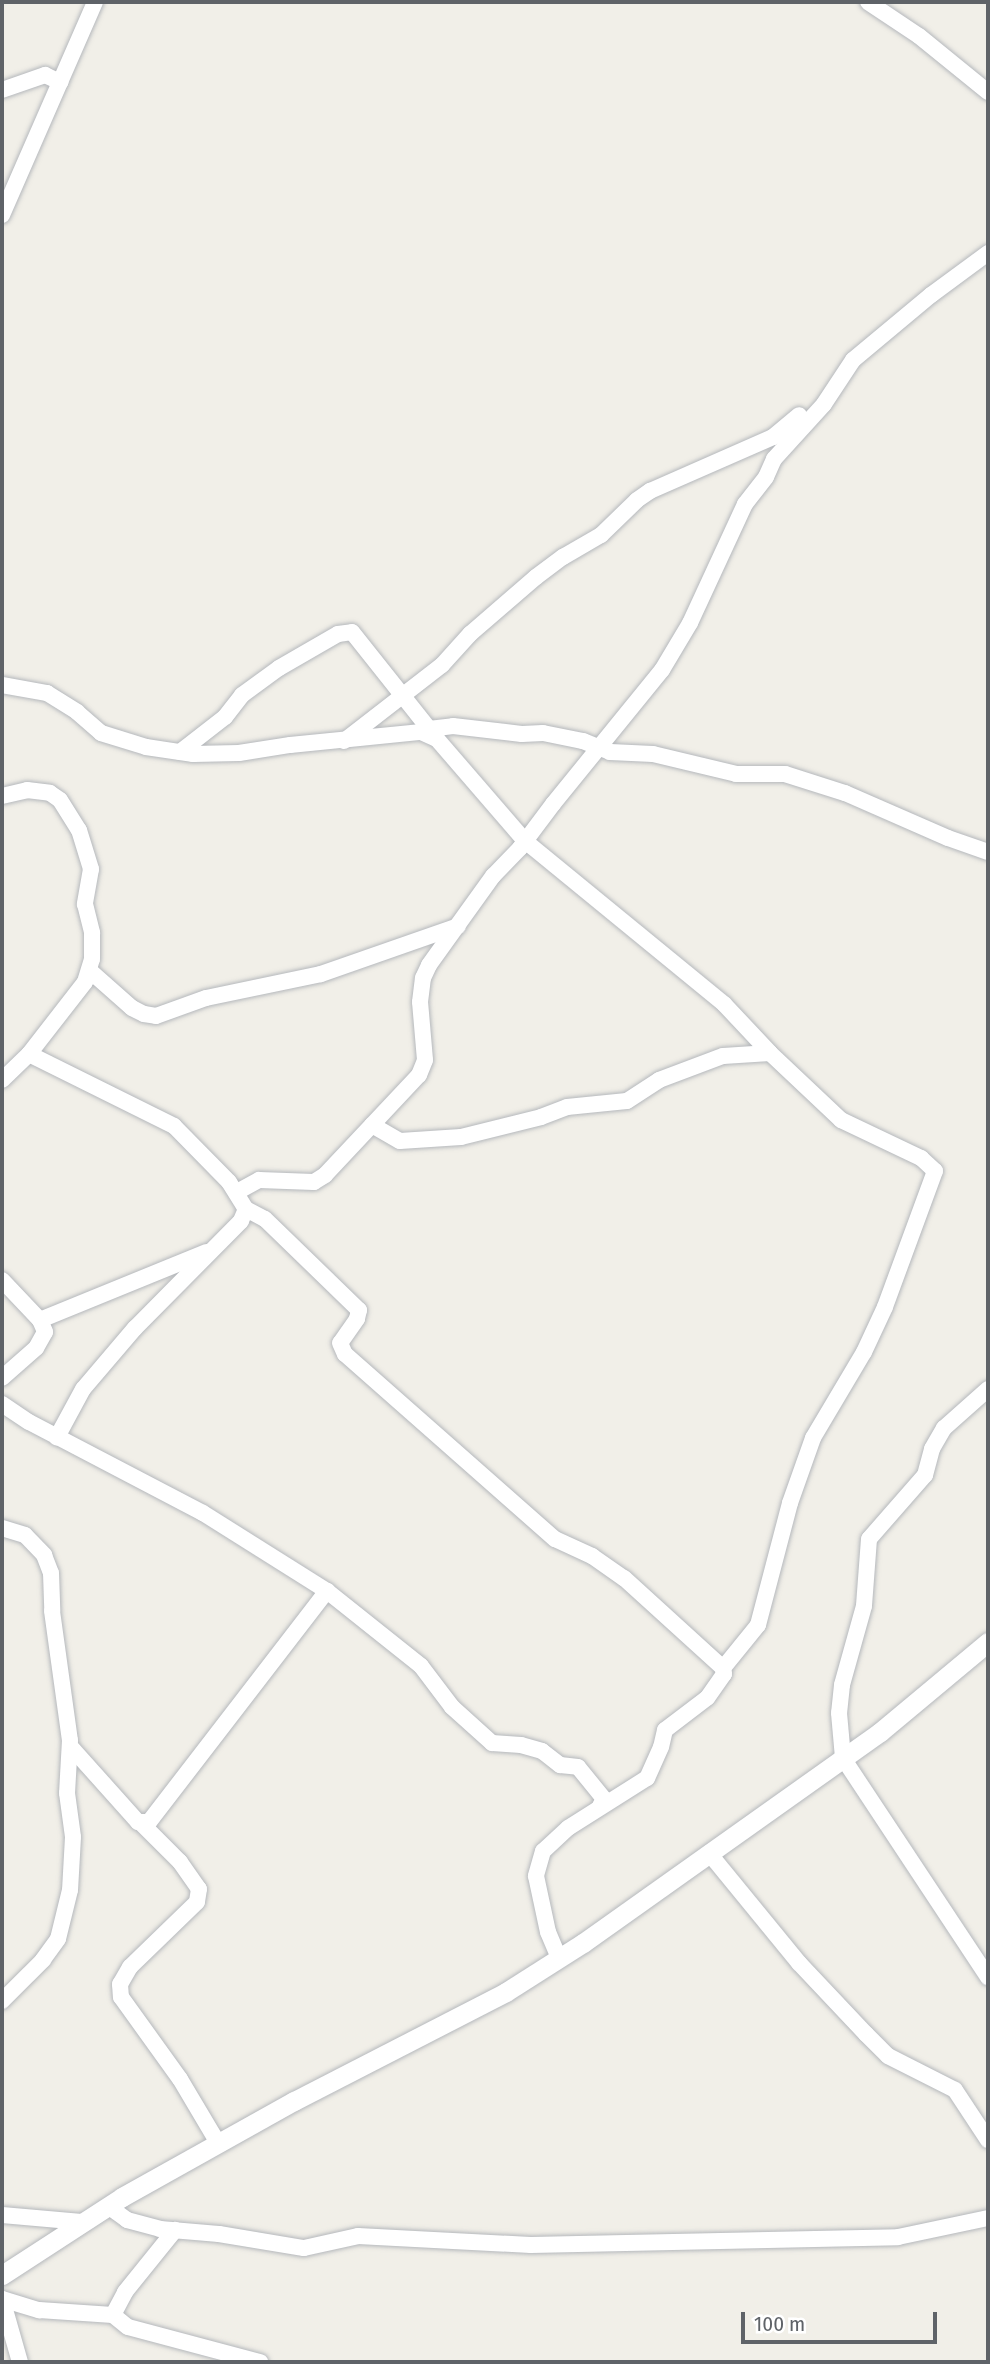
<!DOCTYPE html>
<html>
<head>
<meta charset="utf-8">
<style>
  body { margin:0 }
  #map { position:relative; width:990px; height:2364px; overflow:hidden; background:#f1efe8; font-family:"Fira Sans Condensed",sans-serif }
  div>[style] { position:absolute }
  .roads { filter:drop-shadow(0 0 2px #b5b8bc) drop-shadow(0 0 2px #b5b8bc) }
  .minor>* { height:16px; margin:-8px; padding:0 8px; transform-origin:8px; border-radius:8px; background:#fff }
  .tertiary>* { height:19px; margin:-9.5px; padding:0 9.5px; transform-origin:9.5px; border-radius:9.5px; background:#fff }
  span { translate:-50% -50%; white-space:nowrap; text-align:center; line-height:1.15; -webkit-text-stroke:5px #fff; paint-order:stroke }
  .frame { position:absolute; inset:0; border:4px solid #5f6368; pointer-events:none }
  .scale { position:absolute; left:741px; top:2312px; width:196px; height:32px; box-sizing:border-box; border:4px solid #5f6368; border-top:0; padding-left:9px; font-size:21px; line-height:24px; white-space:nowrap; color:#5f6368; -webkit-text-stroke:5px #fff; paint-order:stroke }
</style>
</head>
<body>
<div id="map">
  <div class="roads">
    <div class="minor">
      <i style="left:868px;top:2px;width:61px;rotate:33.7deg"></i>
      <i style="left:919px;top:36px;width:89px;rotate:39.1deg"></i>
      <i style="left:2px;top:90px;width:46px;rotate:-19.2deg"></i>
      <i style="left:45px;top:75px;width:17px;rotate:25deg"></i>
      <i style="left:2px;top:215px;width:232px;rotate:-66.4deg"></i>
      <i style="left:2px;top:685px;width:46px;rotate:10.1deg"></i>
      <i style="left:47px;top:693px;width:36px;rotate:32deg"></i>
      <i style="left:77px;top:712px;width:32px;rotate:41deg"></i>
      <i style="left:101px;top:733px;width:47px;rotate:17.3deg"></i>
      <i style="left:146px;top:747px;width:48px;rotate:8.5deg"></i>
      <i style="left:193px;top:754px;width:46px;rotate:-1.2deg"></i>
      <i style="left:239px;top:753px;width:52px;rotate:-8.9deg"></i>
      <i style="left:290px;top:745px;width:132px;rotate:-5.7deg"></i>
      <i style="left:421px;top:732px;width:17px;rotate:24deg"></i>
      <i style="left:429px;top:729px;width:24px;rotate:-7deg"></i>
      <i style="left:453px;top:726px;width:69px;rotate:6.6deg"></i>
      <i style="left:522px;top:734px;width:21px;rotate:-3deg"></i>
      <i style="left:543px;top:733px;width:41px;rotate:11.3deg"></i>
      <i style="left:583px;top:741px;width:29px;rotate:22deg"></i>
      <i style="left:610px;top:752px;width:43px;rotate:2.7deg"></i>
      <i style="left:653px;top:754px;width:85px;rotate:13.5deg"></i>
      <i style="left:736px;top:774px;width:49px"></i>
      <i style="left:785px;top:774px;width:63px;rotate:17.6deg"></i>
      <i style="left:845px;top:793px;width:112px;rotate:23.6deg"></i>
      <i style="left:948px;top:838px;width:42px;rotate:19.3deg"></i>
      <i style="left:344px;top:741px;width:124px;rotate:-37.8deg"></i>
      <i style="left:442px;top:665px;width:42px;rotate:-47.9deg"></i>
      <i style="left:470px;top:634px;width:87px;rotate:-40.8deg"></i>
      <i style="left:536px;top:577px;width:34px;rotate:-37deg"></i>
      <i style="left:563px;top:557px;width:44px;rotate:-30.1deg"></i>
      <i style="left:601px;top:535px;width:50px;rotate:-44.2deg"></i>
      <i style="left:637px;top:500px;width:16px;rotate:-35deg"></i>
      <i style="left:650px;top:491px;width:134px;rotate:-23.7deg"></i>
      <i style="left:773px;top:437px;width:34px;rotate:-40deg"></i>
      <i style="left:180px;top:752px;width:57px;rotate:-37.9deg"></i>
      <i style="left:225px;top:717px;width:28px;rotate:-52deg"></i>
      <i style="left:242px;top:695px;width:46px;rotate:-36.1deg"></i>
      <i style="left:279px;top:668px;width:68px;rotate:-30deg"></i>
      <i style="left:338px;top:634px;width:14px;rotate:-8deg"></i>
      <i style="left:352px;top:632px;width:137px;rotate:51.5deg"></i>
      <i style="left:437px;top:739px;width:135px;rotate:49.2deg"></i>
      <i style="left:525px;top:841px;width:257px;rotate:39.3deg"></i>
      <i style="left:724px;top:1004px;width:67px;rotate:46.8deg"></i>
      <i style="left:770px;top:1053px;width:98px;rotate:43.3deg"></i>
      <i style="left:841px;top:1120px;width:89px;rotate:25.4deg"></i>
      <i style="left:921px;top:1158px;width:19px;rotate:43deg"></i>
      <i style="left:935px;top:1171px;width:145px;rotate:110.2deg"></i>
      <i style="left:885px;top:1307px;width:50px;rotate:115deg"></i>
      <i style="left:864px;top:1352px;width:100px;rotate:120.7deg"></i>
      <i style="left:813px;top:1438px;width:69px;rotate:109.5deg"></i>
      <i style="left:790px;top:1503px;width:126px;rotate:104.7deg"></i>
      <i style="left:758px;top:1625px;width:55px;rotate:129.1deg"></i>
      <i style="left:2px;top:796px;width:26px;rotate:-13deg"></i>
      <i style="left:27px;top:790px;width:23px;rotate:7deg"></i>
      <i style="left:50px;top:793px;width:12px;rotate:35deg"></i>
      <i style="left:60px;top:800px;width:36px;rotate:58deg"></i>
      <i style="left:79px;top:830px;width:41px;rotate:72.9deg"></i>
      <i style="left:91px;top:869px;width:36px;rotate:100deg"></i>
      <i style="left:85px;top:904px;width:30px;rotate:76deg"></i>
      <i style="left:92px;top:933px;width:26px;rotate:90deg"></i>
      <i style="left:92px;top:959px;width:24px;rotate:107deg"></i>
      <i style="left:85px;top:982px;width:91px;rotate:127.9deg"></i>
      <i style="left:29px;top:1054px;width:37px;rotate:136deg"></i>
      <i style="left:89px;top:970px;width:57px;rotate:41.5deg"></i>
      <i style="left:132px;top:1008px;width:13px;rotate:27deg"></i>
      <i style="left:144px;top:1014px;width:12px;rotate:9deg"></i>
      <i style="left:156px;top:1016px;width:53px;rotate:-19.8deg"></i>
      <i style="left:206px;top:998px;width:117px;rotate:-11.8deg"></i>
      <i style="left:321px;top:974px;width:145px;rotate:-19.3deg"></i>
      <i style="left:29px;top:1054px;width:162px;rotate:26.4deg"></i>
      <i style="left:174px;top:1126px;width:78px;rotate:45.5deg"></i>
      <i style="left:229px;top:1182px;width:32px;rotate:58deg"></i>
      <i style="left:246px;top:1209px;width:13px;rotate:113deg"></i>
      <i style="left:241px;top:1221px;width:151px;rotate:134.7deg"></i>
      <i style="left:135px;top:1328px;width:80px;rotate:130.4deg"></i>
      <i style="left:83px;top:1389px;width:55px;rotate:118.4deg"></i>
      <i style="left:372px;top:1125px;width:32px;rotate:30deg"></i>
      <i style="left:400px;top:1141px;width:61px;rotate:-3.8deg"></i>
      <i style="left:461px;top:1137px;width:82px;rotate:-14deg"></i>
      <i style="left:541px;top:1117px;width:28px;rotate:-21deg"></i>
      <i style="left:567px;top:1107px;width:60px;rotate:-5.7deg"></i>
      <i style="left:627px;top:1101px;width:38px;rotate:-33deg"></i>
      <i style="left:659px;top:1080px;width:68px;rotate:-20.6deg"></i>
      <i style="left:723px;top:1056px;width:47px;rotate:-3.7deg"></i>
      <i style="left:237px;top:1192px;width:25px;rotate:-29deg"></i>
      <i style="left:259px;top:1180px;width:55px;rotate:2.1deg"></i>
      <i style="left:314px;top:1182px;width:13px;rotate:-32deg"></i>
      <i style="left:325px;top:1175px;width:137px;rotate:-46.8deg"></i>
      <i style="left:419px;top:1075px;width:16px;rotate:-68deg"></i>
      <i style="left:425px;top:1060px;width:58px;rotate:-94.9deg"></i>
      <i style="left:420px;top:1002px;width:24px;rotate:-83deg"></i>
      <i style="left:423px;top:978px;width:14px;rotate:-65deg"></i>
      <i style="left:429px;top:965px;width:110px;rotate:-54.3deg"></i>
      <i style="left:493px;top:876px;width:39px;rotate:-46deg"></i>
      <i style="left:520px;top:848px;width:55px;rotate:-53.1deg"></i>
      <i style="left:553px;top:804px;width:173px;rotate:-50.9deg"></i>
      <i style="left:662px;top:670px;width:55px;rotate:-59.2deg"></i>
      <i style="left:690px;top:623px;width:131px;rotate:-65.2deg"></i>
      <i style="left:745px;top:504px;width:34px;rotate:-52deg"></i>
      <i style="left:766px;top:477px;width:20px;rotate:-66deg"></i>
      <i style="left:774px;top:459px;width:74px;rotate:-47.7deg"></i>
      <i style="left:824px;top:404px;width:53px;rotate:-56.6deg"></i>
      <i style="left:853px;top:360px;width:102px;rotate:-39.8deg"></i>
      <i style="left:931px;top:295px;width:71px;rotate:-36.4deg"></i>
      <i style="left:246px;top:1209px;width:21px;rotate:28deg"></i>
      <i style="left:265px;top:1219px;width:131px;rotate:44.1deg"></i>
      <i style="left:359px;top:1310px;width:9px;rotate:103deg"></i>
      <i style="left:357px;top:1319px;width:29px;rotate:125deg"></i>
      <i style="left:340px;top:1343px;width:12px;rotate:66deg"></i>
      <i style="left:345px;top:1354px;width:280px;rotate:41.4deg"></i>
      <i style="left:555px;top:1539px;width:41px;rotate:24.7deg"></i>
      <i style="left:592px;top:1556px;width:39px;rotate:35deg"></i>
      <i style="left:624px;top:1578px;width:134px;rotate:42.3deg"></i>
      <i style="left:723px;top:1668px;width:6px;rotate:81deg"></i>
      <i style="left:724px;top:1674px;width:29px;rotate:125deg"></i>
      <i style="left:707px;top:1698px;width:53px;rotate:142.7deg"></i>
      <i style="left:665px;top:1730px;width:17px;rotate:103deg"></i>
      <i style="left:661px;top:1747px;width:34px;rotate:114deg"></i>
      <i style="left:647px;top:1778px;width:93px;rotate:147.7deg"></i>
      <i style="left:568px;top:1828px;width:34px;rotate:137deg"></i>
      <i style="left:543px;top:1851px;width:26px;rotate:106deg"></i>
      <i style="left:536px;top:1876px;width:57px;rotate:77.9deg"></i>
      <i style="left:548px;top:1932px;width:28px;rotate:67deg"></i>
      <i style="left:2px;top:1280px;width:55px;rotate:46.5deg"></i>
      <i style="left:40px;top:1320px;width:13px;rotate:67deg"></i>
      <i style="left:45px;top:1332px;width:18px;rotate:119deg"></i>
      <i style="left:36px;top:1348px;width:45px;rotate:138.6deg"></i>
      <i style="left:40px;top:1320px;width:180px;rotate:-22.2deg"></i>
      <i style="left:988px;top:1389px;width:59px;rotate:138.4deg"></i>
      <i style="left:944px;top:1428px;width:24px;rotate:120deg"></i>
      <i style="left:932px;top:1449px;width:27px;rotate:105deg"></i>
      <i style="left:925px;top:1475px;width:85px;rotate:131.2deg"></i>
      <i style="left:869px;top:1539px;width:67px;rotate:94.3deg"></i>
      <i style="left:864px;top:1606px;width:82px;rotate:105.6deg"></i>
      <i style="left:842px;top:1685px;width:28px;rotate:96deg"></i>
      <i style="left:839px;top:1713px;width:45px;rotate:84.9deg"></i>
      <i style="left:843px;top:1758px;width:263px;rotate:56.5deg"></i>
      <i style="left:2px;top:1404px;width:32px;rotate:34deg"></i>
      <i style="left:29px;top:1422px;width:196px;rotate:27.6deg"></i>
      <i style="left:203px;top:1513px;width:146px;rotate:32.2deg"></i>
      <i style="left:327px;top:1591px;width:120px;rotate:38.6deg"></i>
      <i style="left:421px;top:1666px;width:51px;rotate:52.9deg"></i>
      <i style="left:452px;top:1707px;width:54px;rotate:42deg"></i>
      <i style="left:492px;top:1743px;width:29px;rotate:4deg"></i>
      <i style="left:521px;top:1745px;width:22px;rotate:16deg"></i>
      <i style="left:542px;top:1751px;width:23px;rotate:38deg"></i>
      <i style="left:560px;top:1765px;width:18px;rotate:6deg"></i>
      <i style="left:578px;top:1767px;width:41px;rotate:50.9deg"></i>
      <i style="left:604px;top:1799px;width:8px;rotate:120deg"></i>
      <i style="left:2px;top:1528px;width:24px;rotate:17deg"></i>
      <i style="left:25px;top:1535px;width:28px;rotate:46deg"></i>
      <i style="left:44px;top:1555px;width:19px;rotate:69deg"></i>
      <i style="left:51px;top:1573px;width:38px;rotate:88deg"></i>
      <i style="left:52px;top:1611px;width:130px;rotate:82.1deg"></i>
      <i style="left:70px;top:1740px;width:53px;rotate:93.2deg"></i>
      <i style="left:67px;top:1793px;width:44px;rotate:82.2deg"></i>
      <i style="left:73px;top:1837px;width:53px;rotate:93.2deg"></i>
      <i style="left:70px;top:1890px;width:50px;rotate:103.8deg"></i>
      <i style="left:58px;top:1939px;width:26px;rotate:126deg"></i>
      <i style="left:43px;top:1960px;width:58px;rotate:135deg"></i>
      <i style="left:70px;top:1746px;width:102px;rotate:48.2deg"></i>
      <i style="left:138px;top:1822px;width:11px"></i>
      <i style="left:149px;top:1822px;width:292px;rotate:-52.4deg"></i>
      <i style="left:142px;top:1824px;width:54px;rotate:45deg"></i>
      <i style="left:180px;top:1862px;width:33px;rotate:55deg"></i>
      <i style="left:199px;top:1889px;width:13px;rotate:99deg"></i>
      <i style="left:197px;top:1902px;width:93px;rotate:135.9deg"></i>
      <i style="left:130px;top:1967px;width:20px;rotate:120deg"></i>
      <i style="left:120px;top:1984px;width:13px;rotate:86deg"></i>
      <i style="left:121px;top:1997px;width:101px;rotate:54.3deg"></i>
      <i style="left:180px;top:2079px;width:74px;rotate:59.3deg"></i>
      <i style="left:709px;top:1853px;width:142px;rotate:50.7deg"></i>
      <i style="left:799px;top:1963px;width:98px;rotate:46.7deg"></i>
      <i style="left:866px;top:2034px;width:31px;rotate:45deg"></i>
      <i style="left:888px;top:2056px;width:75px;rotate:26.9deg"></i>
      <i style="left:955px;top:2090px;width:60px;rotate:56.6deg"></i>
      <i style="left:108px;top:2206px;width:24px;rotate:36deg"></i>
      <i style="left:127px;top:2220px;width:34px;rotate:15deg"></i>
      <i style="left:160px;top:2229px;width:59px;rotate:4.8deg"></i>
      <i style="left:219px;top:2234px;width:86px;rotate:9.4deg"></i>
      <i style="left:304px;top:2248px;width:55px;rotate:-12.5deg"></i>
      <i style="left:358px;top:2236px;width:173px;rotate:3deg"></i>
      <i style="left:531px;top:2245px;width:367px;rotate:-1.2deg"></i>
      <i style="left:898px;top:2237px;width:92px;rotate:-11.9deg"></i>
      <i style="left:2px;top:2215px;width:80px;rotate:5deg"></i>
      <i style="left:2px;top:2299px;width:39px;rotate:17deg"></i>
      <i style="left:39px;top:2310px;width:74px;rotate:3.9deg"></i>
      <i style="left:113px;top:2315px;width:19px;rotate:39deg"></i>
      <i style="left:128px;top:2327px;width:137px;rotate:14.9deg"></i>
      <i style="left:2px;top:2299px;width:66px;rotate:74.1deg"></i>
      <i style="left:113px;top:2315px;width:26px;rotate:-62deg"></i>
      <i style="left:125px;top:2292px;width:80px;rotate:-51.1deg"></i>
    </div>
    <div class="tertiary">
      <i style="left:2px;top:2275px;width:143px;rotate:-33deg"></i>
      <i style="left:122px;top:2197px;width:197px;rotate:-29.2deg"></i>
      <i style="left:294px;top:2101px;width:238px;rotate:-27.2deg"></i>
      <i style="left:506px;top:1992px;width:91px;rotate:-32.5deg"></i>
      <i style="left:583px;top:1943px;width:364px;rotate:-35.4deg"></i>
      <i style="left:880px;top:1732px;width:141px;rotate:-39.8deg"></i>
    </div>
  </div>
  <div class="frame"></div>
  <div class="scale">100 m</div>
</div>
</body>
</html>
